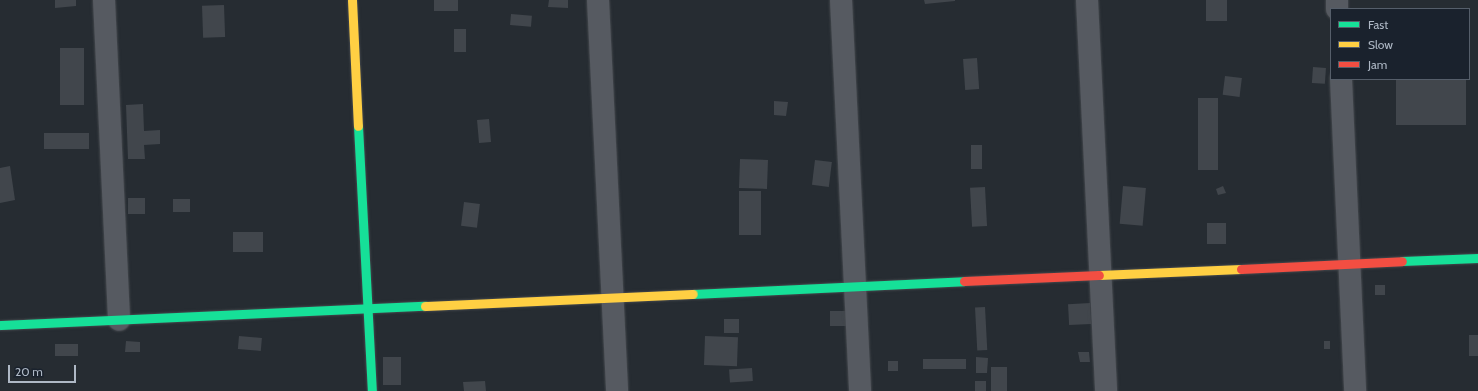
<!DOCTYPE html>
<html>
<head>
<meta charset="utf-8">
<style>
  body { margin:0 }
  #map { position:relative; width:1478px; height:391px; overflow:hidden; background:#262c32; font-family:Cabin,sans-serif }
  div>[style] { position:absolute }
  .building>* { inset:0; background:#41464c; transform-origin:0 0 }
  .roads { filter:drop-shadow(0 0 1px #44484d) drop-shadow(0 0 1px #44484d) }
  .street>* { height:22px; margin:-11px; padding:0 11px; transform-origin:11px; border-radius:11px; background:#565a61 }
  .fast>* { height:9px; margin:-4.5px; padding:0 4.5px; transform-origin:4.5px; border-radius:4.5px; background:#16e098 }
  .slow>* { height:9px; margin:-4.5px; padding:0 4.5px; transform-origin:4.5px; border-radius:4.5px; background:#ffcf43 }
  .jam>* { height:9px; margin:-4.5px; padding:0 4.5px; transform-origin:4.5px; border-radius:4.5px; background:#f24e42 }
  span { translate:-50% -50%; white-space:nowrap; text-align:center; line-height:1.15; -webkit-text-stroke:3.5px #1a222d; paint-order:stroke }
  .legend { position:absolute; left:1330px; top:8px; width:140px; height:72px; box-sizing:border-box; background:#1a222d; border:1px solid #555e6a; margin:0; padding:5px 7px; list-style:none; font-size:12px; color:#aeb8c5 }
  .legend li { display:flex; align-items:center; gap:8px; height:20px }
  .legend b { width:20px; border:1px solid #555e6a }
  .scale { position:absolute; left:8px; top:365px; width:68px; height:18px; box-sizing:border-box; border:2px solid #aeb8c5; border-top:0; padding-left:5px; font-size:12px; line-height:14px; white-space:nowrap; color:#aeb8c5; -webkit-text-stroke:3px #1a222d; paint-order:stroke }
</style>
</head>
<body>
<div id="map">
  <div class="building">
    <i style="clip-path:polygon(55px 0,76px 0,76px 6px,55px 8px)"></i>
    <i style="left:434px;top:0;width:24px;height:11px"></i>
    <i style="clip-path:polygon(549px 0,568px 0,568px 8px,548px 7px)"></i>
    <i style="clip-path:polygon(924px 0,955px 0,955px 1px,925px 4px)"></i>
    <i style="left:1206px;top:0;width:21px;height:21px"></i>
    <i style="left:224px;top:5px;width:32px;height:22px;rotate:88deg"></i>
    <i style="left:511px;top:14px;width:21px;height:11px;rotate:5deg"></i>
    <i style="left:454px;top:29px;width:12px;height:23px"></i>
    <i style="left:60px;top:48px;width:24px;height:57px"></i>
    <i style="left:977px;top:58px;width:31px;height:14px;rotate:86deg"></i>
    <i style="left:1313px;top:67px;width:13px;height:16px;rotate:4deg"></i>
    <i style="left:1225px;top:76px;width:17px;height:19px;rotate:7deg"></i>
    <i style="left:1396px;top:79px;width:70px;height:46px"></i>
    <i style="left:1198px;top:98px;width:20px;height:72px"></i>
    <i style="clip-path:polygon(774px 101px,788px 102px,786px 116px,774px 115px)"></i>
    <i style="clip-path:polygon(143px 104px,144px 131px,160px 130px,160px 144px,144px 145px,145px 159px,128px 159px,126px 105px)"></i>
    <i style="left:489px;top:119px;width:23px;height:12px;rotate:85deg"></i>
    <i style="left:44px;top:133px;width:45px;height:16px"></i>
    <i style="left:971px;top:145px;width:11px;height:24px"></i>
    <i style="left:740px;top:159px;width:28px;height:29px;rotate:2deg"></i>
    <i style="left:815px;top:160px;width:17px;height:25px;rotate:7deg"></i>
    <i style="clip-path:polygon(10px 166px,15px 200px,0 203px,0 168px)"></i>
    <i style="left:1123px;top:186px;width:23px;height:38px;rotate:5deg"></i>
    <i style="clip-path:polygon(1223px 186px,1226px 193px,1218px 195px,1216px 189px)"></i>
    <i style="left:985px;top:187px;width:39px;height:15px;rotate:87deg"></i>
    <i style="left:739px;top:191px;width:22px;height:44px"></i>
    <i style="left:128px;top:198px;width:17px;height:16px"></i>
    <i style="left:190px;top:199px;width:13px;height:17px;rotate:90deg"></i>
    <i style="left:464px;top:202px;width:16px;height:24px;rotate:7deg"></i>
    <i style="left:1207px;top:223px;width:19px;height:21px"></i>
    <i style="left:233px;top:232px;width:30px;height:20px"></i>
    <i style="left:1385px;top:285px;width:10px;height:10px;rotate:90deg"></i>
    <i style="left:1090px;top:303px;width:21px;height:22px;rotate:87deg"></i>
    <i style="left:985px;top:307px;width:43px;height:10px;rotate:87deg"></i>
    <i style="left:830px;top:311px;width:16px;height:15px"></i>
    <i style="left:724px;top:319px;width:15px;height:14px"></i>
    <i style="left:1469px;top:335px;width:9px;height:21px"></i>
    <i style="left:239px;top:336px;width:23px;height:13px;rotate:5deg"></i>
    <i style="left:705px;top:336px;width:33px;height:29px;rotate:2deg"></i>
    <i style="clip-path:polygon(126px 341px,140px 342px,140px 352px,125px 352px)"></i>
    <i style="left:1324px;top:341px;width:6px;height:8px"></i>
    <i style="left:55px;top:344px;width:23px;height:12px"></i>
    <i style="clip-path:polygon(1078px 352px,1089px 352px,1090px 362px,1080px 362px)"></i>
    <i style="left:383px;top:357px;width:18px;height:28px"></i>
    <i style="clip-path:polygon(976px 357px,988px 358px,987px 373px,976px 373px)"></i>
    <i style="left:923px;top:359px;width:43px;height:10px"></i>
    <i style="left:888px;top:361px;width:10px;height:10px"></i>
    <i style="left:1007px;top:367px;width:24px;height:16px;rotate:90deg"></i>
    <i style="left:752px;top:368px;width:13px;height:23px;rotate:86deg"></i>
    <i style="clip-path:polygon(485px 381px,486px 391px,464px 391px,463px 382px)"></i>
    <i style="left:986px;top:381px;width:10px;height:11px;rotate:90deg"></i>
  </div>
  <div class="roads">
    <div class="street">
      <i style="left:104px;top:0;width:320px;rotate:87.3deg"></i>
      <i style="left:598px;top:0;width:391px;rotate:87.2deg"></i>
      <i style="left:841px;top:0;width:391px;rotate:87.2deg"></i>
      <i style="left:1087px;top:0;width:391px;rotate:87.2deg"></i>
      <i style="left:1337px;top:0;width:9px;rotate:90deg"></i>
      <i style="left:1341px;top:79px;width:312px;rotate:87.4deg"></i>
    </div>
    <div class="fast">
      <i style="left:358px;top:126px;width:265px;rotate:87deg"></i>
      <i style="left:1402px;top:261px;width:76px;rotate:-2.3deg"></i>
      <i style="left:693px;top:294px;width:271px;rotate:-2.7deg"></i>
      <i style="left:0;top:325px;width:425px;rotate:-2.6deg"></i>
    </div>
    <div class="slow">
      <i style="left:352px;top:0;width:126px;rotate:87.3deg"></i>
      <i style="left:1099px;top:275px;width:142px;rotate:-2.4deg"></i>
      <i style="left:425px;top:306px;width:268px;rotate:-2.6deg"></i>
    </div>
    <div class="jam">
      <i style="left:1241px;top:269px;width:161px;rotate:-2.8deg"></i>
      <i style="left:964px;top:281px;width:135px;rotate:-2.5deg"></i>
    </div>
  </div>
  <ul class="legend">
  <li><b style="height:5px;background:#16e098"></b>Fast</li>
  <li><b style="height:5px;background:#ffcf43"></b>Slow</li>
  <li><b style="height:5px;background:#f24e42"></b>Jam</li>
  </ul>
  <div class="scale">20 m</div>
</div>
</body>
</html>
